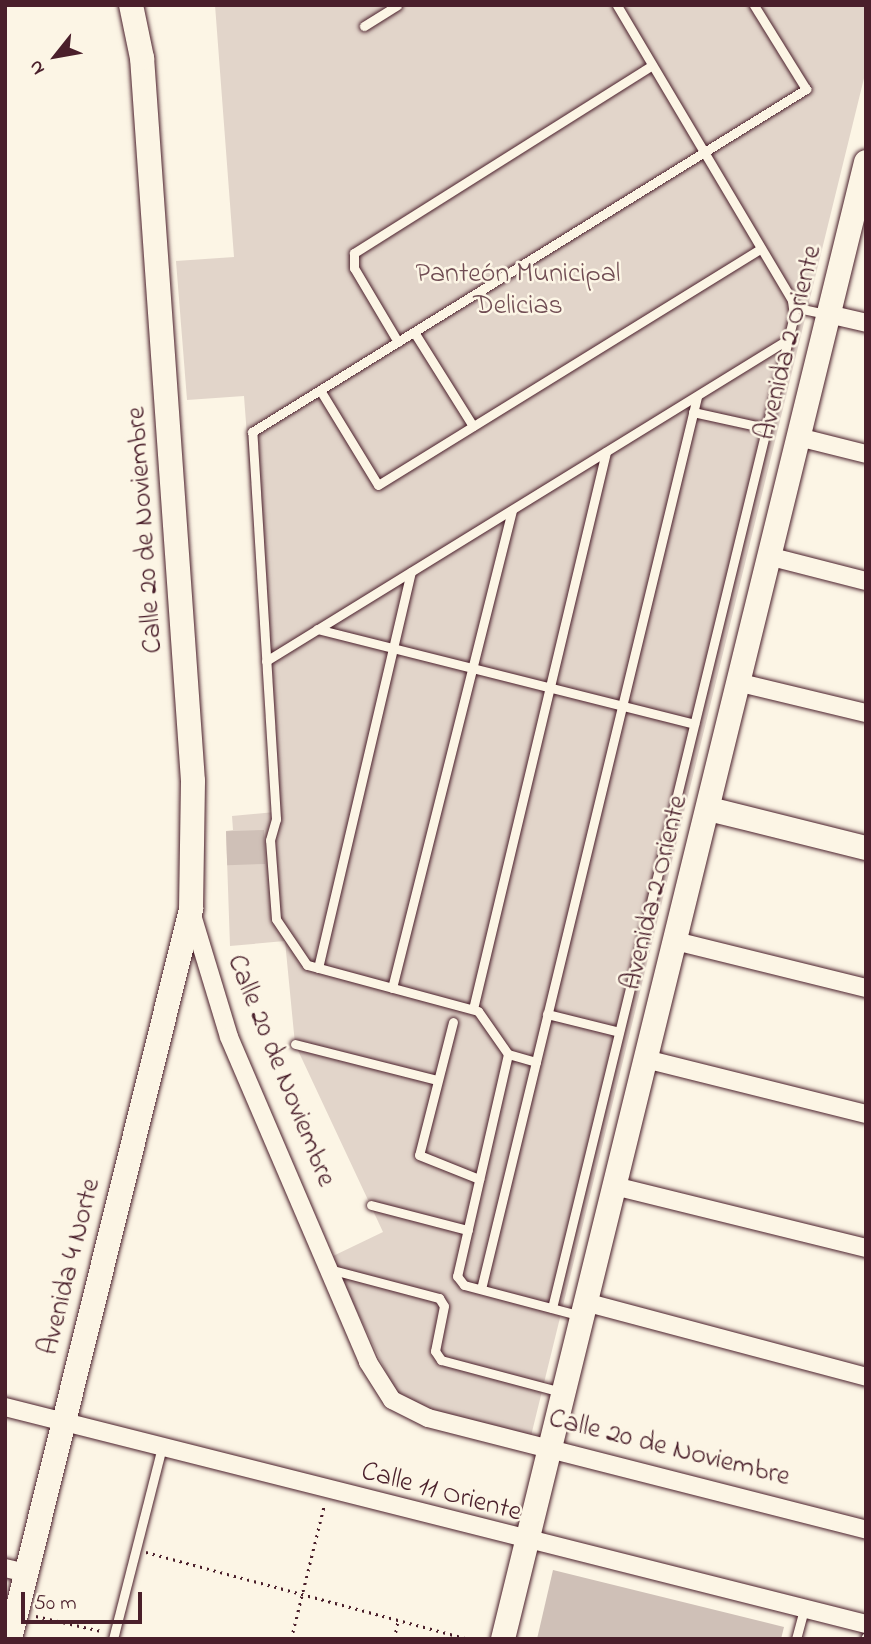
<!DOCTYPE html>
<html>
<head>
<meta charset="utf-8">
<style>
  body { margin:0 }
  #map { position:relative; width:871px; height:1644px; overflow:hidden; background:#fcf5e5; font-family:"Indie Flower",sans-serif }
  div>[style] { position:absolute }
  .green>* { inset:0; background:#e2d5ca }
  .building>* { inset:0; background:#cfc0b7; transform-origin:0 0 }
  .path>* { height:2.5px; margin-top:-1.25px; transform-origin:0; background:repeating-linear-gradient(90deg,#4a1f2b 0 2px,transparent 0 7px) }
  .roads { filter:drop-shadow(0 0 2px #4a1f2b) drop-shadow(0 0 2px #4a1f2b) }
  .lane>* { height:9px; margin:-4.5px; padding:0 4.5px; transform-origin:4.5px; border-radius:4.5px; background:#fcf5e5 }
  .street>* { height:18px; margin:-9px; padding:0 9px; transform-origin:9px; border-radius:9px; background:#fcf5e5 }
  .secondary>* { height:24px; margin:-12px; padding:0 12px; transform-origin:12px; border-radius:12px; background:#fcf5e5 }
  span { translate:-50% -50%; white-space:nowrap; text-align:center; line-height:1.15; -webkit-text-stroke:5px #fcf5e5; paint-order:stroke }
  .park-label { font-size:28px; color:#704c53 }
  .street-label { font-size:28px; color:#4a1f2b }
  .frame { position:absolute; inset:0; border:7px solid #4a1f2b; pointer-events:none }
  .north { position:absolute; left:21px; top:21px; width:70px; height:70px; -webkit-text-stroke:5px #fcf5e5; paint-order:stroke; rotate:239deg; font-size:19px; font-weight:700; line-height:28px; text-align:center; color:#4a1f2b }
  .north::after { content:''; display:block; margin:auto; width:24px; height:32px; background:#4a1f2b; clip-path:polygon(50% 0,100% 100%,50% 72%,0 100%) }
  .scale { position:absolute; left:21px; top:1592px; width:121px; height:32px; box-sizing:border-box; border:4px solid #4a1f2b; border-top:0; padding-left:9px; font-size:21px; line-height:24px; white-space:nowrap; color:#4a1f2b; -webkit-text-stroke:5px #fcf5e5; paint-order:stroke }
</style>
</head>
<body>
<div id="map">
  <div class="green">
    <i style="clip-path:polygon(215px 5px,866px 5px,866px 70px,531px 1436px,401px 1403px,331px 1257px,383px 1232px,295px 1044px,285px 941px,230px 946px,226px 831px,233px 830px,232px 816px,275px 812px,244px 396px,187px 400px,176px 261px,234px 257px)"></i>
  </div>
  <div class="building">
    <i style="left:264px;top:830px;width:34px;height:38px;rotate:88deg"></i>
    <i style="clip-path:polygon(553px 1570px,784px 1627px,781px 1639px,537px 1639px)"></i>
  </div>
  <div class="path">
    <i style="left:146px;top:1552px;width:334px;rotate:15.1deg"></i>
    <i style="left:36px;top:1616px;width:67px;rotate:13deg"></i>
    <i style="left:291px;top:1639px;width:137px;rotate:-76.1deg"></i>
    <i style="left:394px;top:1639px;width:19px;rotate:-78deg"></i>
  </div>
  <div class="roads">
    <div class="lane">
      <i style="left:364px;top:26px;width:39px;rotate:-32deg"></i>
      <i style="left:793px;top:307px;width:33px;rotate:12deg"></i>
      <i style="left:414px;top:332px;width:111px;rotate:57.9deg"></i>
      <i style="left:398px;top:342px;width:86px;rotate:-120.7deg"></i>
      <i style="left:354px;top:268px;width:15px;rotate:-90deg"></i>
      <i style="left:354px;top:253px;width:352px;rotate:-32.2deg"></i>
      <i style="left:320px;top:390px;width:111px;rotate:58.6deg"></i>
      <i style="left:378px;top:485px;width:450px;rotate:-31.7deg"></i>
      <i style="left:693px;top:412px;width:75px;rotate:12.4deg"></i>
      <i style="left:317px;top:629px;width:389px;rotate:14.1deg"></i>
      <i style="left:266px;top:661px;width:612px;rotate:-31.64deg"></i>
      <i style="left:318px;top:968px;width:407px;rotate:-76.8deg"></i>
      <i style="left:392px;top:988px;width:493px;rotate:-75.9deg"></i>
      <i style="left:473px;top:1009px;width:573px;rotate:-76.57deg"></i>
      <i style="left:547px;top:1014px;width:74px;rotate:14deg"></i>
      <i style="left:453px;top:1022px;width:137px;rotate:104.3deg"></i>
      <i style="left:419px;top:1155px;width:65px;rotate:21.8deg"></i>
      <i style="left:295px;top:1044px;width:146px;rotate:14.2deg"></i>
      <i style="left:508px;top:1054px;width:228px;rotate:102.9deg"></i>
      <i style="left:457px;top:1276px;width:11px;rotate:52deg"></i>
      <i style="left:464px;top:1285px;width:121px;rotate:14.8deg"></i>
      <i style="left:536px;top:1062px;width:29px;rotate:-164deg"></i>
      <i style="left:508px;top:1054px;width:52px;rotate:-124.9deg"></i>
      <i style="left:478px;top:1011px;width:177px;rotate:-164.9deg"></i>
      <i style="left:307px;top:965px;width:55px;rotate:-124deg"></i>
      <i style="left:276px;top:919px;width:79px;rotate:-94.3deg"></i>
      <i style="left:270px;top:840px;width:22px;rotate:-74deg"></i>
      <i style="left:276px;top:819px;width:388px;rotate:-93.5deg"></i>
      <i style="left:252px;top:432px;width:652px;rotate:-31.76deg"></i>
      <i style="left:806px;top:89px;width:99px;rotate:-121.8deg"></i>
      <i style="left:371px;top:1205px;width:100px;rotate:14.5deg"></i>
      <i style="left:329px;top:1269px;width:114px;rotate:14.8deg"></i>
      <i style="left:439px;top:1298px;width:9px;rotate:58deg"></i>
      <i style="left:444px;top:1306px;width:46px;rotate:101.3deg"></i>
      <i style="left:435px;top:1351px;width:11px;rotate:56deg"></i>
      <i style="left:441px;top:1360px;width:124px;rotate:14.9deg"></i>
      <i style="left:481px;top:1289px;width:918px;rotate:-76.39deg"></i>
      <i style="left:552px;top:1308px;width:1022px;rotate:-76.3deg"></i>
      <i style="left:794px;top:315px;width:15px;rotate:-98deg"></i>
      <i style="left:792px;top:300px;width:343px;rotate:-120.7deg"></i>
      <i style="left:113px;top:1639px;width:198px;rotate:-75.7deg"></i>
      <i style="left:796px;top:1639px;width:31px;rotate:-75deg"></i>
      <i style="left:865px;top:1639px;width:2px;rotate:-63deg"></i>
    </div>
    <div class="street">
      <i style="left:828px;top:314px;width:39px;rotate:13deg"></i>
      <i style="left:798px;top:437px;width:70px;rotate:14deg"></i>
      <i style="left:768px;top:556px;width:101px;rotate:14.3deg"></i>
      <i style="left:737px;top:682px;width:133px;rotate:13.5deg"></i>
      <i style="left:192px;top:915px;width:127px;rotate:73.1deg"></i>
      <i style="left:229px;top:1037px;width:353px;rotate:66.8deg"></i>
      <i style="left:368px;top:1362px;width:45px;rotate:57.7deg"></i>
      <i style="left:392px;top:1400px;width:40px;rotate:26.6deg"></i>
      <i style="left:428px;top:1418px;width:452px;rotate:14.3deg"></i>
      <i style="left:675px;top:941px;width:197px;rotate:13.8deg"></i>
      <i style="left:645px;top:1059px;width:228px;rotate:14deg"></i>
      <i style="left:614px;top:1186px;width:260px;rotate:13.8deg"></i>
      <i style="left:585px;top:1302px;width:291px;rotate:14.9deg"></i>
      <i style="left:5px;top:1407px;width:888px;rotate:14.15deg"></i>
      <i style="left:5px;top:1568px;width:22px;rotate:13deg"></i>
    </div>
    <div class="secondary">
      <i style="left:709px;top:809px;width:162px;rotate:14deg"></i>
      <i style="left:10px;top:1639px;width:752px;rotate:-76.07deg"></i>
      <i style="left:191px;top:909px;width:128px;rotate:-89.1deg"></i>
      <i style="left:193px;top:781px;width:725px;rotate:-94.03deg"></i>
      <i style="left:142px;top:58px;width:54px;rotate:-101.7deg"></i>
      <i style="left:503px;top:1639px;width:1521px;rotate:-76.19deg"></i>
    </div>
  </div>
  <div class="park-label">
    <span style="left:518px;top:291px">Panteón Municipal<br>Delicias</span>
  </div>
  <div class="street-label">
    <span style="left:790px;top:343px;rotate:-76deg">Avenida 2 Oriente</span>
    <span style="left:146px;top:530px;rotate:-94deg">Calle 20 de Noviembre</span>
    <span style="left:656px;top:893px;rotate:-76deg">Avenida 2 Oriente</span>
    <span style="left:280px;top:1071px;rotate:68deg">Calle 20 de Noviembre</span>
    <span style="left:71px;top:1267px;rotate:-76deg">Avenida 4 Norte</span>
    <span style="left:669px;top:1449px;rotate:14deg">Calle 20 de Noviembre</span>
    <span style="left:441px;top:1493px;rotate:15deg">Calle 11 Oriente</span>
  </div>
  <div class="frame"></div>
  <div class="north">N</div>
  <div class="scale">50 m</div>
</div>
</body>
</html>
